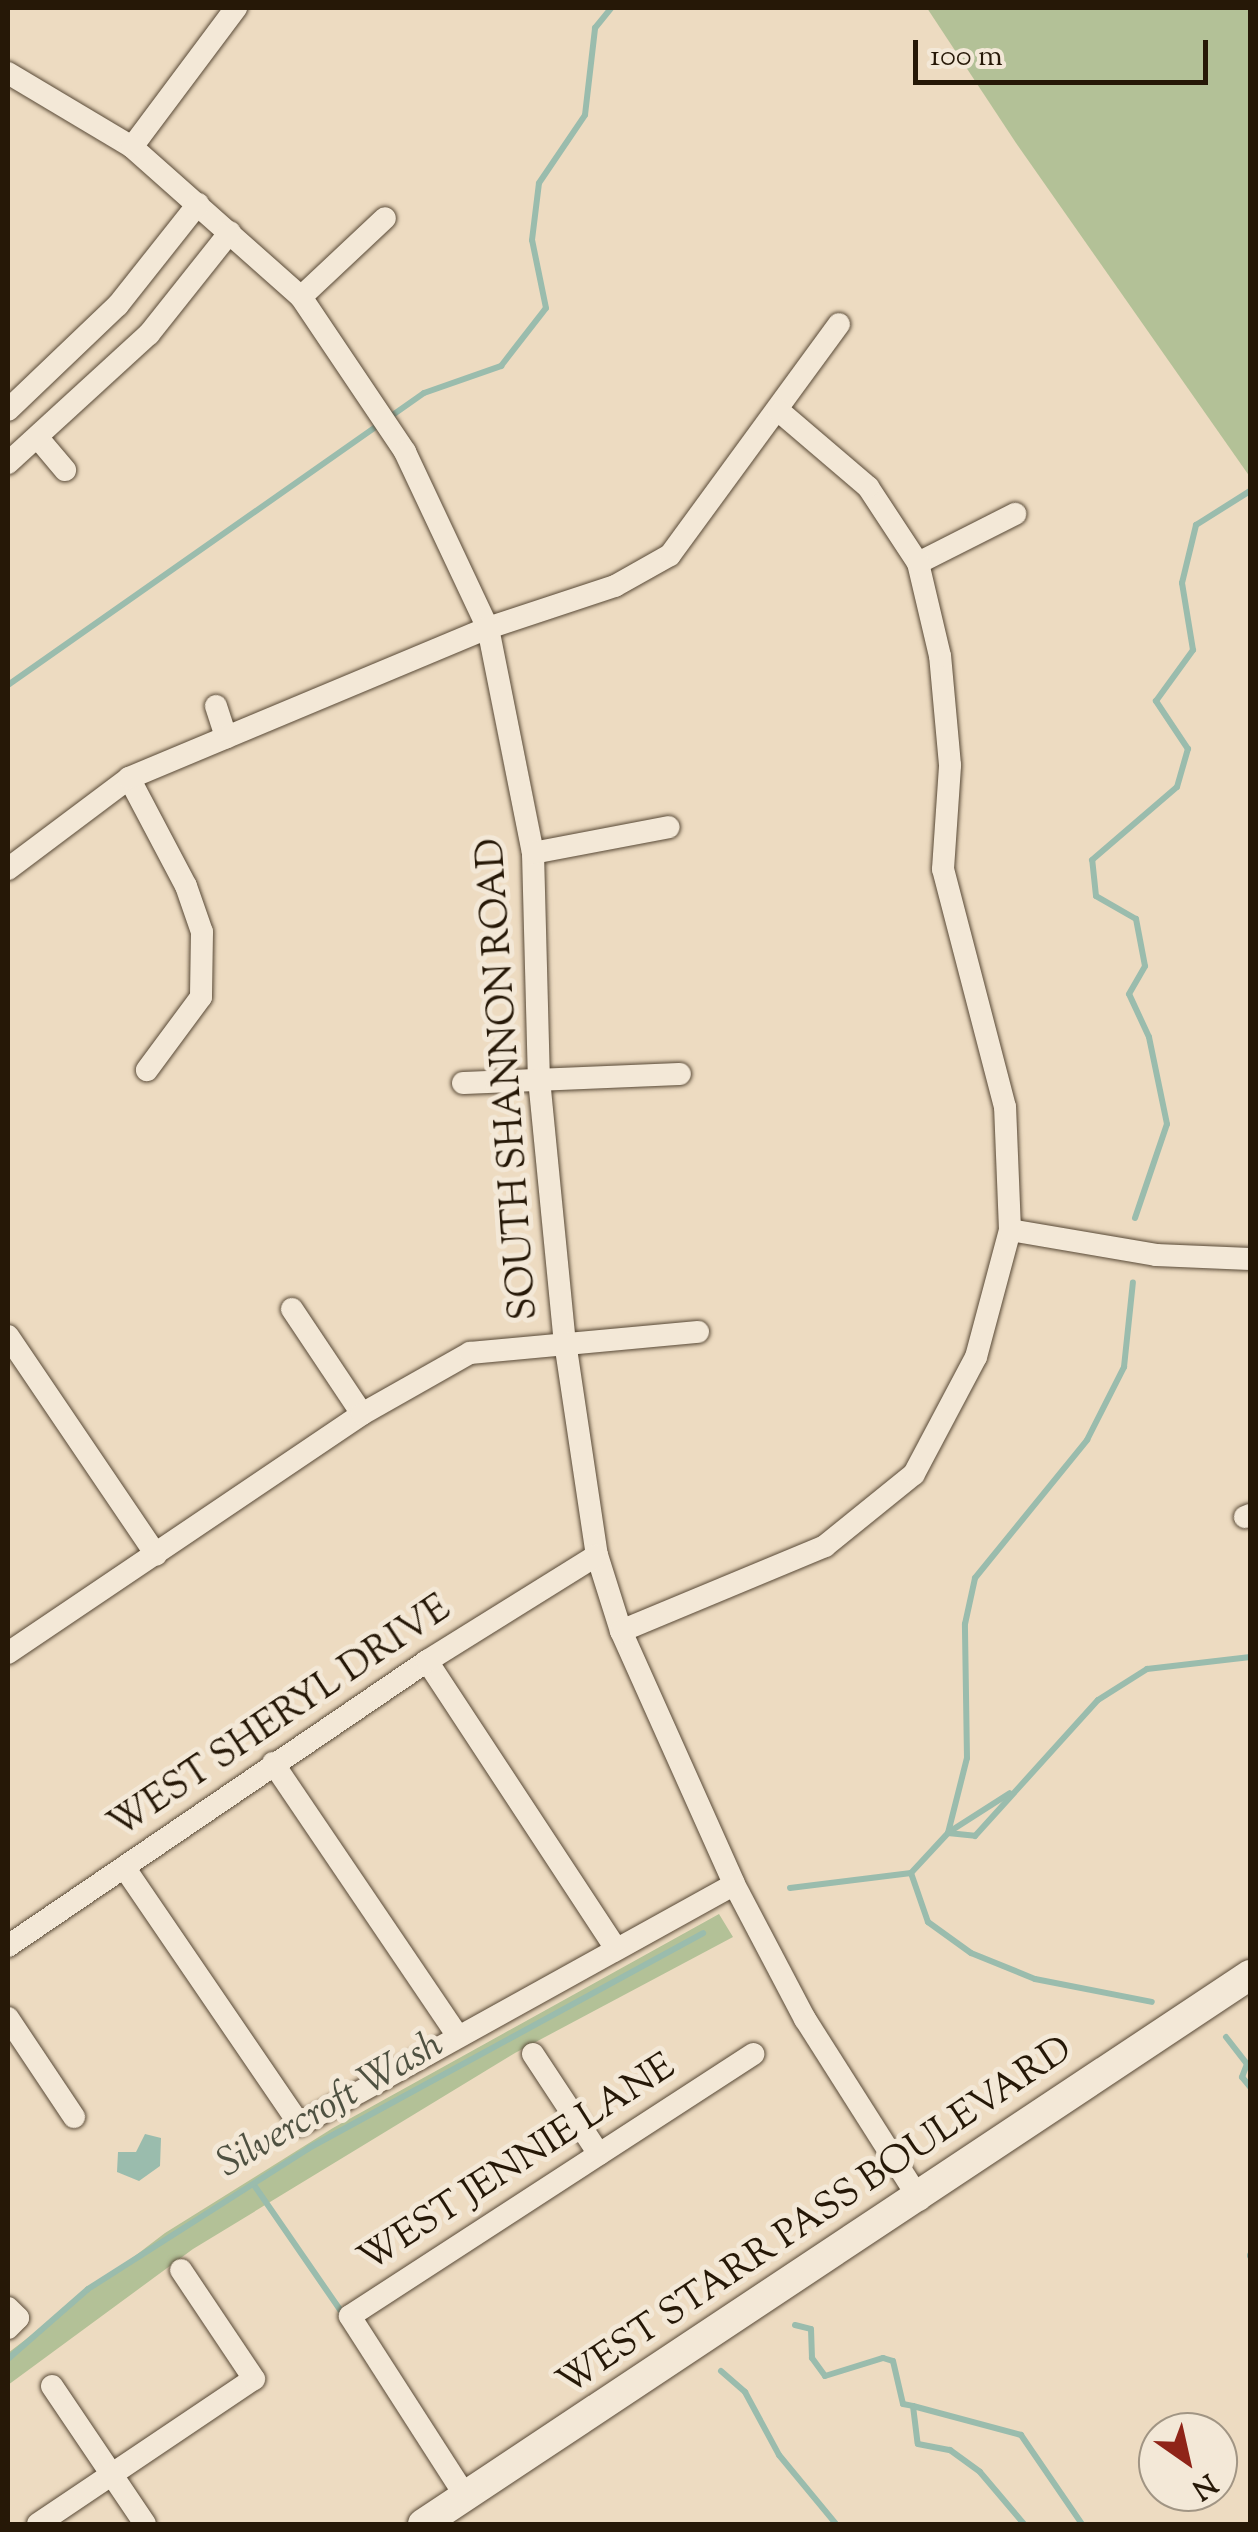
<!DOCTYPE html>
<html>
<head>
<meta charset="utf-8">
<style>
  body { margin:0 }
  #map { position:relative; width:1258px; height:2532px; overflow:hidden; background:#eddbc1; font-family:"Sorts Mill Goudy",serif }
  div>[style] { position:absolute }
  .green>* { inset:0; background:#b3c197 }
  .water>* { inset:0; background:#9abcad }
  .stream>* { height:6px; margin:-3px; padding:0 3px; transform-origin:3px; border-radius:3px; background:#9abcad }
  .roads { filter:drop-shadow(0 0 2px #584936) drop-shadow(0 0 2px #584936) }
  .street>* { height:22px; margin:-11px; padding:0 11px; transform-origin:11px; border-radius:11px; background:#f3e8d7 }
  .secondary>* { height:30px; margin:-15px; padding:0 15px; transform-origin:15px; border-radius:15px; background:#f3e8d7 }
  span { translate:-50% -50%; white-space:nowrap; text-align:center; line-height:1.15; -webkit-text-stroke:10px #f3e8d7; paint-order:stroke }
  .street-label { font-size:38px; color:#261807 }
  .water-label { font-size:40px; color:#4f5141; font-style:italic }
  .frame { position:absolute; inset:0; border:10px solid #261807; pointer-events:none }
  .north { position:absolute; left:1138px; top:2412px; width:100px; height:100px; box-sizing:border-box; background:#f3e8d7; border:2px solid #a19584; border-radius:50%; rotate:146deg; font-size:28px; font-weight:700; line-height:40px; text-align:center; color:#261807 }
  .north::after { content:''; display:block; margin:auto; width:35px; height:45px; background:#8f2418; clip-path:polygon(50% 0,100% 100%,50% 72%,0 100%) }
  .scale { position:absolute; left:913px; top:40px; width:295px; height:45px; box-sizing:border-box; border:5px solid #261807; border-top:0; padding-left:12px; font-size:30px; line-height:35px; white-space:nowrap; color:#261807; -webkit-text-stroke:8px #f3e8d7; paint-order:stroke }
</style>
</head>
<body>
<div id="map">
  <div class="green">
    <i style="clip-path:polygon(927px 8px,1250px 8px,1250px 477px,1016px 143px)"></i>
    <i style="clip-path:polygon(719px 1914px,733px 1937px,515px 2053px,193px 2249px,8px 2385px,8px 2353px,165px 2233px,333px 2128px)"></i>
  </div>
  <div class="water">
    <i style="clip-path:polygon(145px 2134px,161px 2138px,160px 2166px,139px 2181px,117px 2172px,118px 2152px,136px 2152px)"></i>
  </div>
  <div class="stream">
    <i style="left:8px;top:685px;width:508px;rotate:-35.07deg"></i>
    <i style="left:424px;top:393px;width:82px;rotate:-19.3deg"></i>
    <i style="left:501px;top:366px;width:73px;rotate:-52.2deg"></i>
    <i style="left:546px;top:308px;width:69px;rotate:-101.6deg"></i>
    <i style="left:532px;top:240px;width:57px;rotate:-83deg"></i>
    <i style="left:539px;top:183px;width:82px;rotate:-55.9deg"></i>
    <i style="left:585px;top:115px;width:88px;rotate:-83.4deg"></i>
    <i style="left:595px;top:28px;width:26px;rotate:-51deg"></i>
    <i style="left:1135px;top:1218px;width:99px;rotate:-71.2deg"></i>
    <i style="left:1167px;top:1124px;width:89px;rotate:-101.7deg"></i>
    <i style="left:1149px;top:1037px;width:47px;rotate:-114.9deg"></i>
    <i style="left:1129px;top:994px;width:32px;rotate:-60deg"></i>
    <i style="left:1145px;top:966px;width:48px;rotate:-100.8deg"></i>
    <i style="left:1136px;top:919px;width:46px;rotate:-150.1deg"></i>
    <i style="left:1096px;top:896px;width:36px;rotate:-96deg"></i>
    <i style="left:1092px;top:860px;width:112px;rotate:-40.7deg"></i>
    <i style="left:1177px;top:787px;width:40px;rotate:-74deg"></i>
    <i style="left:1188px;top:749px;width:58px;rotate:-123.7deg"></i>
    <i style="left:1156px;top:701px;width:63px;rotate:-54deg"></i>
    <i style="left:1193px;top:650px;width:68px;rotate:-99.3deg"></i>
    <i style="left:1182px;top:583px;width:60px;rotate:-76.4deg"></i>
    <i style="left:1196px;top:525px;width:64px;rotate:-32.2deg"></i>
    <i style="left:949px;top:1832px;width:72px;rotate:-32.6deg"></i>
    <i style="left:948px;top:1833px;width:27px;rotate:6deg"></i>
    <i style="left:975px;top:1836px;width:183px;rotate:-47.9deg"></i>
    <i style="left:1098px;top:1700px;width:58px;rotate:-32.3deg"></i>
    <i style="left:1147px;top:1669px;width:104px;rotate:-6.6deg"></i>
    <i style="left:911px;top:1873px;width:52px;rotate:70.9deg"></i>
    <i style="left:928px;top:1922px;width:53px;rotate:35.8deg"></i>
    <i style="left:971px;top:1953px;width:69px;rotate:22.1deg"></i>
    <i style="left:1035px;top:1979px;width:119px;rotate:11.1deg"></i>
    <i style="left:790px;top:1888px;width:122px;rotate:-7.1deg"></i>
    <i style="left:911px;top:1873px;width:54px;rotate:-47.2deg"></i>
    <i style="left:948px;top:1833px;width:77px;rotate:-75.8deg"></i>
    <i style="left:967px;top:1758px;width:134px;rotate:-90.9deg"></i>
    <i style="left:965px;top:1624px;width:47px;rotate:-77.7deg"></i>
    <i style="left:975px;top:1578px;width:178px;rotate:-50.9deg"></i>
    <i style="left:1087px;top:1440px;width:82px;rotate:-63.1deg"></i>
    <i style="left:1124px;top:1367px;width:85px;rotate:-84deg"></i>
    <i style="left:1226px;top:2037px;width:34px;rotate:52deg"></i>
    <i style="left:1247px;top:2064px;width:14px;rotate:111deg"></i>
    <i style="left:1242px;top:2077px;width:13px;rotate:51deg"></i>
    <i style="left:254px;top:2185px;width:157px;rotate:55.4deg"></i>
    <i style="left:1250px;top:2255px;width:1px;rotate:90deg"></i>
    <i style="left:795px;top:2325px;width:16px;rotate:14deg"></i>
    <i style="left:811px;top:2329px;width:29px;rotate:88deg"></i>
    <i style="left:812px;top:2358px;width:22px;rotate:54deg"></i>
    <i style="left:825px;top:2376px;width:61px;rotate:-17.2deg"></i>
    <i style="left:883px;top:2358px;width:10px;rotate:17deg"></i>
    <i style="left:893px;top:2361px;width:44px;rotate:76.9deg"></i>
    <i style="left:903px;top:2404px;width:10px;rotate:11deg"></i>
    <i style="left:913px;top:2406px;width:38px;rotate:83deg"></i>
    <i style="left:918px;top:2444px;width:33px;rotate:11deg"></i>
    <i style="left:950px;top:2450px;width:37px;rotate:36deg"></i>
    <i style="left:980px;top:2472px;width:68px;rotate:49.8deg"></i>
    <i style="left:8px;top:2359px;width:106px;rotate:-41.2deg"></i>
    <i style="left:88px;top:2289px;width:262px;rotate:-32.5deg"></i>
    <i style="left:309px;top:2148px;width:449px;rotate:-28.6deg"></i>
    <i style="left:721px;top:2371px;width:32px;rotate:41deg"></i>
    <i style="left:745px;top:2392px;width:72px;rotate:61.6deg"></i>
    <i style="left:779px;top:2455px;width:89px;rotate:50.4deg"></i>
    <i style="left:913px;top:2406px;width:112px;rotate:15deg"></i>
    <i style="left:1021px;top:2435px;width:108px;rotate:55.6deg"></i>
  </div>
  <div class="roads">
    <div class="street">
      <i style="left:8px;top:73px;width:144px;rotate:30.8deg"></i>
      <i style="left:132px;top:147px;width:226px;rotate:41.6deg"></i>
      <i style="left:301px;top:297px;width:187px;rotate:56.1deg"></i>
      <i style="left:405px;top:452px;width:195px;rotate:64.8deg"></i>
      <i style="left:488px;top:628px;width:229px;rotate:78.7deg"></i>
      <i style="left:533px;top:853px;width:226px;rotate:88.5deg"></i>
      <i style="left:539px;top:1079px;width:264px;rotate:84.4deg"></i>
      <i style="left:565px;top:1342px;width:215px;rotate:81.5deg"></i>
      <i style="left:597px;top:1555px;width:80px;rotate:72.5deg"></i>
      <i style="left:621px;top:1631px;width:277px;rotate:65.9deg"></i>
      <i style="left:734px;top:1884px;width:153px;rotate:62.3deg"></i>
      <i style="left:805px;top:2019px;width:214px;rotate:57.6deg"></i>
      <i style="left:132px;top:147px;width:174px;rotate:-53.2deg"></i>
      <i style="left:301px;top:297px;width:115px;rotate:-43.2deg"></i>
      <i style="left:8px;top:410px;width:152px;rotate:-43.7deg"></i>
      <i style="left:118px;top:305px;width:129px;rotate:-51.6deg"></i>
      <i style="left:38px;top:438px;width:42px;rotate:49.8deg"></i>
      <i style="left:8px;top:463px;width:191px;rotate:-42.5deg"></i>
      <i style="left:149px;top:334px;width:130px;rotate:-51.5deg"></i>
      <i style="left:918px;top:563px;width:109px;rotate:-26.8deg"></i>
      <i style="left:216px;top:706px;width:33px;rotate:72deg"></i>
      <i style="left:129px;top:778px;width:122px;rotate:62.2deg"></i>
      <i style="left:186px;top:886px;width:49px;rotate:70.8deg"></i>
      <i style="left:202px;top:932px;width:65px;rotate:90.9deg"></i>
      <i style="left:201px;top:997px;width:91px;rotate:126.5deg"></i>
      <i style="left:533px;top:853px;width:138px;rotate:-10.8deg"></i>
      <i style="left:8px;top:869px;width:151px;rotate:-36.9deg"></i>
      <i style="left:129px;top:778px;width:389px;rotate:-22.7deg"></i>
      <i style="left:488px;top:628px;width:134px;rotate:-18.3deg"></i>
      <i style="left:615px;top:586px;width:63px;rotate:-29.4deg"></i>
      <i style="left:670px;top:555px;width:286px;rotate:-53.8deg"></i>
      <i style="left:463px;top:1083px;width:217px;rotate:-2.4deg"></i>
      <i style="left:1010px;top:1230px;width:148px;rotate:9.7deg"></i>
      <i style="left:1156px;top:1255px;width:94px;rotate:2.4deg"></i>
      <i style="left:292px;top:1309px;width:126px;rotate:56.3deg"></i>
      <i style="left:8px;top:1336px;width:264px;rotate:55.9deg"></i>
      <i style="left:1245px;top:1517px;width:5px;rotate:-22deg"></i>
      <i style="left:621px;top:1631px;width:221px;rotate:-22.6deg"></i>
      <i style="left:825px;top:1546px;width:114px;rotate:-39deg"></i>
      <i style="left:914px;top:1474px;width:132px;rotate:-62.1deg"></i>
      <i style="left:976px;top:1357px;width:131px;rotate:-75deg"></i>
      <i style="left:1010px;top:1230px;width:123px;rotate:-92.3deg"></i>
      <i style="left:1005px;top:1107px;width:246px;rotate:-104.6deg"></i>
      <i style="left:943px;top:869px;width:104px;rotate:-86.1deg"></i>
      <i style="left:950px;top:765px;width:109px;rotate:-95.2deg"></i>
      <i style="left:940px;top:656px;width:96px;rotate:-103.3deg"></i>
      <i style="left:918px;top:563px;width:91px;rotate:-123.3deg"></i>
      <i style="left:868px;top:487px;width:117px;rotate:-139.5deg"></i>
      <i style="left:8px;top:1653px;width:427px;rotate:-34deg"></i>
      <i style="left:362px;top:1414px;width:124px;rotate:-29.5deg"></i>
      <i style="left:470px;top:1353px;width:229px;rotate:-5.3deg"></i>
      <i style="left:427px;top:1661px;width:342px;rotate:56.7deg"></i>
      <i style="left:273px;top:1763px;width:326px;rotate:55.9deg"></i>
      <i style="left:124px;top:1867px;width:312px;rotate:55.7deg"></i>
      <i style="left:300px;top:2125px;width:496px;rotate:-29deg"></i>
      <i style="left:8px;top:1946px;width:507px;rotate:-34.22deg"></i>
      <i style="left:427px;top:1661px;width:200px;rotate:-31.9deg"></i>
      <i style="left:8px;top:2018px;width:119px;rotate:56.3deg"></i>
      <i style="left:533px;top:2054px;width:120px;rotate:56.6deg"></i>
      <i style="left:8px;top:2308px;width:14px;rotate:45deg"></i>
      <i style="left:18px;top:2318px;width:14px;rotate:135deg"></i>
      <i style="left:52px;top:2386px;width:166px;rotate:56deg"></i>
      <i style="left:466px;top:2497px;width:215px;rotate:-122.7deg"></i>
      <i style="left:350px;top:2316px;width:481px;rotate:-33deg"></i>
      <i style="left:38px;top:2524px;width:260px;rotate:-33.9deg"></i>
      <i style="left:254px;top:2379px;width:131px;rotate:-123.8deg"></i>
    </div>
    <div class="secondary">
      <i style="left:423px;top:2524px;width:993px;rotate:-33.58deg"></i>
    </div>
  </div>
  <div class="street-label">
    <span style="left:510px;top:1079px;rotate:-94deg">SOUTH SHANNON ROAD</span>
    <span style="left:281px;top:1719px;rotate:-34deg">WEST SHERYL DRIVE</span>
    <span style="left:518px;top:2165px;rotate:-33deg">WEST JENNIE LANE</span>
    <span style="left:816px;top:2218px;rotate:-34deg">WEST STARR PASS BOULEVARD</span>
  </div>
  <div class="water-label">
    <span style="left:331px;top:2106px;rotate:-30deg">Silvercroft Wash</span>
  </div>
  <div class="frame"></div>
  <div class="north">N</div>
  <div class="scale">100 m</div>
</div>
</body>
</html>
